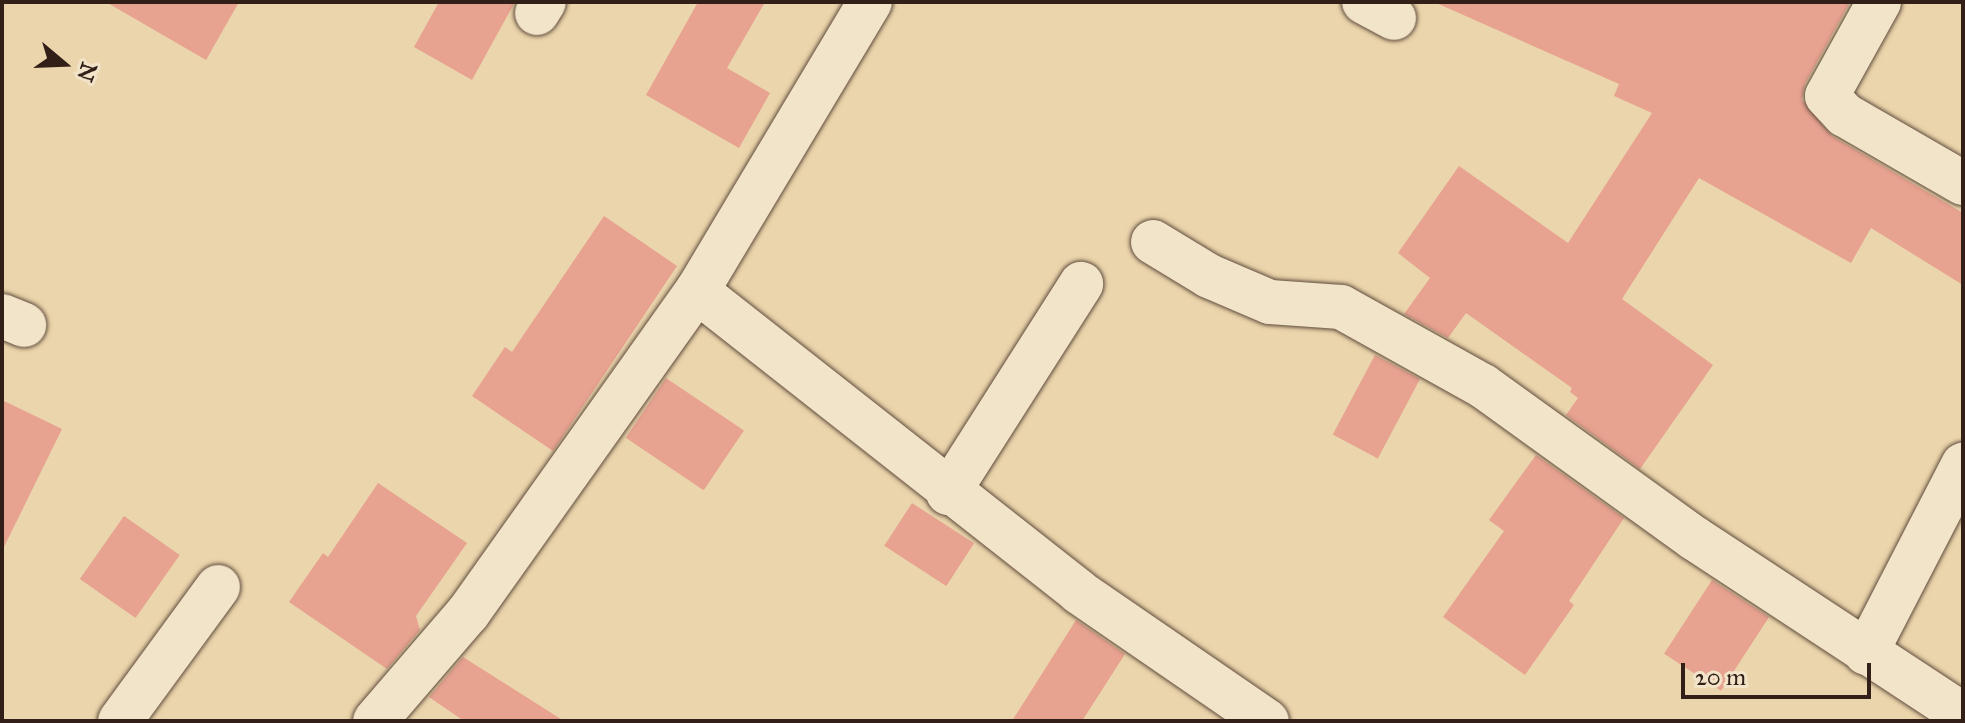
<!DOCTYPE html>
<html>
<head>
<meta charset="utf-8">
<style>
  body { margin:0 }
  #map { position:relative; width:1965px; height:723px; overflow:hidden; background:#ebd5ac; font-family:"IM FELL Great Primer",serif }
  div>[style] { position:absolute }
  .building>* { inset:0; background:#e7a290; transform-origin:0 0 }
  .roads { filter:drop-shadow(0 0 2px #604c3d) drop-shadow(0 0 2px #604c3d) }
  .street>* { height:44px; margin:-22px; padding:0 22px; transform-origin:22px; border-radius:22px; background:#f2e4c9 }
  span { translate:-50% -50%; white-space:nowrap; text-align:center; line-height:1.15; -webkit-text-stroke:8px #f2e4c9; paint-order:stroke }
  .frame { position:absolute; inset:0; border:4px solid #311f18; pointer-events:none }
  .north { position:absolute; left:24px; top:24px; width:80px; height:80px; -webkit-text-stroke:6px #f2e4c9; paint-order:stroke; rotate:109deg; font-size:22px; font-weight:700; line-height:32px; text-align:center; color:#311f18 }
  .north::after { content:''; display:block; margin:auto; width:28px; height:36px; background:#311f18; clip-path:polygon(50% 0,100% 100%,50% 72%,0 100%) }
  .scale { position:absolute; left:1681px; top:663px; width:190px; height:36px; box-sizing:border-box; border:4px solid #311f18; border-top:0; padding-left:10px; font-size:24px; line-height:28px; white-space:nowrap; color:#311f18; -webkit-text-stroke:6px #f2e4c9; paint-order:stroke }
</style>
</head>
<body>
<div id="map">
  <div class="building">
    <i style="clip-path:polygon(106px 2px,239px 2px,206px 60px)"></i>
    <i style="clip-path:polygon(439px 2px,515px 2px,472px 80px,414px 47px)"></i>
    <i style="clip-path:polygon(698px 2px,765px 2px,727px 68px,770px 93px,739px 148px,646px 95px)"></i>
    <i style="clip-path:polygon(1434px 2px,1850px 2px,1805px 84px,1802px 100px,1832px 136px,1963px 213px,1963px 285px,1871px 228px,1851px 263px,1699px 178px,1622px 299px,1713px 365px,1640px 469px,1566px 415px,1578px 398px,1570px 392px,1572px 388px,1466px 313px,1448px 338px,1404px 314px,1430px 278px,1398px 253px,1459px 166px,1568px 243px,1652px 113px,1614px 96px,1619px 84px)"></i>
    <i style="clip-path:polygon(604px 216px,677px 266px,553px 451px,472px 396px,505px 347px,512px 352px)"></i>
    <i style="left:1375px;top:355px;width:51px;height:90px;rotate:28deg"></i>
    <i style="left:666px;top:378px;width:94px;height:72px;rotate:34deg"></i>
    <i style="clip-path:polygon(2px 400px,62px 429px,2px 551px)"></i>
    <i style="clip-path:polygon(1536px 455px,1624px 518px,1569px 601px,1574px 605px,1525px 675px,1443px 617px,1504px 531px,1489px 520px)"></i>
    <i style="clip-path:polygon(378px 483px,467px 543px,416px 616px,420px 630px,387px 669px,289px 602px,323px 553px,328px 557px)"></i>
    <i style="left:912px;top:503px;width:74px;height:51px;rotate:33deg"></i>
    <i style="left:124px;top:516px;width:68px;height:77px;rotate:35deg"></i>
    <i style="left:1712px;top:580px;width:68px;height:88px;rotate:33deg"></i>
    <i style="clip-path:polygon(1076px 620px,1125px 654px,1082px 721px,1012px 721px)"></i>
    <i style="clip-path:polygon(463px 657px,564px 721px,464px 721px,429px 697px)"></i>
  </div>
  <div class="roads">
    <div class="street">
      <i style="left:870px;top:2px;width:337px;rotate:120.9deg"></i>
      <i style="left:697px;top:291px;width:486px;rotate:38.2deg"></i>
      <i style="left:1079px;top:592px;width:228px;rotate:34.5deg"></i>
      <i style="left:1364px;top:2px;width:34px;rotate:28deg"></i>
      <i style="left:1879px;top:2px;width:107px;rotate:119deg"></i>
      <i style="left:1827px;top:96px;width:26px;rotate:47deg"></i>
      <i style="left:1845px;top:115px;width:136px;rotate:30deg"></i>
      <i style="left:537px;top:13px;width:13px;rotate:-58deg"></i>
      <i style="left:1153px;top:242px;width:66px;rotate:31.3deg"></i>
      <i style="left:1209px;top:276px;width:66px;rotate:23.1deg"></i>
      <i style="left:1270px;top:302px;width:71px;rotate:4deg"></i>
      <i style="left:1341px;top:307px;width:162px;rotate:29.1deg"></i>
      <i style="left:1483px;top:386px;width:260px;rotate:35.8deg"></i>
      <i style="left:1694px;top:538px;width:322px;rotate:33.3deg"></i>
      <i style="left:2px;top:316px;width:24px;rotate:22deg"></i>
      <i style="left:948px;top:493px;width:248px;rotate:-57.5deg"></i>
      <i style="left:1866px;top:653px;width:212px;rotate:-62.7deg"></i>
      <i style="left:120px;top:721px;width:166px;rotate:-53.8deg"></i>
      <i style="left:375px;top:721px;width:143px;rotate:-49.3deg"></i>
      <i style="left:468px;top:613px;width:395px;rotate:-54.6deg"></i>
    </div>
  </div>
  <div class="frame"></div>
  <div class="north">N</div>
  <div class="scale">20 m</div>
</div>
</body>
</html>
